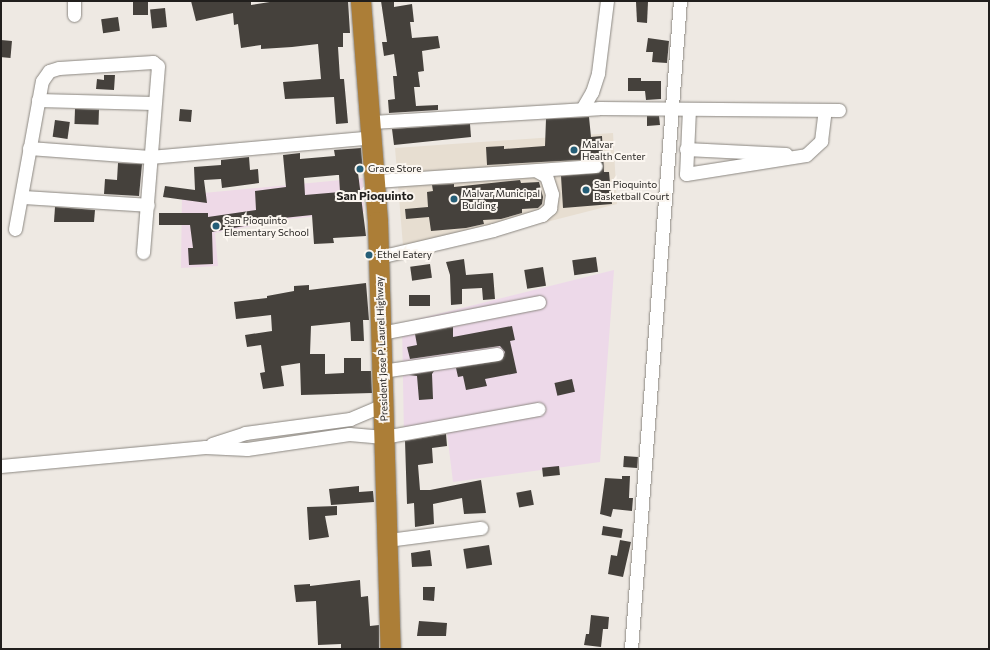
<!DOCTYPE html>
<html>
<head>
<meta charset="utf-8">
<style>
  body { margin:0 }
  #map { position:relative; width:990px; height:650px; overflow:hidden; background:#eee9e3; font-family:Commissioner,sans-serif }
  div>[style] { position:absolute }
  .built>* { inset:0; background:#e7ded1 }
  .industrial>* { inset:0; background:#edd9e9 }
  .education>* { inset:0; background:#eed9e7 }
  .building>* { inset:0; background:#45413c; transform-origin:0 0 }
  .roads { filter:drop-shadow(0 0 1px #8b8781) drop-shadow(0 0 1px #8b8781) }
  .minor>* { height:13px; margin:-6.5px; padding:0 6.5px; transform-origin:6.5px; border-radius:6.5px; background:#fff }
  .highway>* { height:20px; margin:-10px; padding:0 10px; transform-origin:10px; border-radius:10px; background:#ac7e37 }
  .dots>* { width:11px; height:11px; translate:-50% -50%; box-sizing:border-box; border:2px solid #fbf6f0; border-radius:50% }
  span { translate:-50% -50%; white-space:nowrap; text-align:center; line-height:1.15; -webkit-text-stroke:4px #fbf6f0; paint-order:stroke }
  .poi-label { font-size:10px; color:#211f1d }
  .left { translate:0 -50%; text-align:left }
  .street-label { font-size:10px; color:#211f1d }
  .quarter-label { font-size:12px; color:#211f1d; font-weight:700 }
  .frame { position:absolute; inset:0; border:2px solid #211f1d; pointer-events:none }
</style>
</head>
<body>
<div id="map">
  <div class="built">
    <i style="clip-path:polygon(613px 133px,617px 204px,404px 258px,395px 148px)"></i>
  </div>
  <div class="industrial">
    <i style="clip-path:polygon(614px 270px,600px 462px,453px 482px,447px 433px,404px 437px,402px 323px)"></i>
  </div>
  <div class="education">
    <i style="clip-path:polygon(363px 178px,364px 212px,288px 219px,215px 233px,218px 266px,181px 268px,182px 193px,193px 194px)"></i>
  </div>
  <div class="building">
    <i style="left:133px;top:1px;width:15px;height:14px"></i>
    <i style="clip-path:polygon(191px 1px,251px 1px,251px 5px,276px 1px,348px 1px,350px 33px,343px 33px,343px 47px,338px 47px,340px 79px,344px 79px,348px 123px,336px 124px,334px 97px,285px 99px,283px 82px,321px 79px,318px 44px,292px 47px,261px 49px,261px 45px,241px 48px,238px 24px,234px 25px,233px 13px,196px 21px)"></i>
    <i style="clip-path:polygon(381px 1px,394px 1px,394px 7px,412px 4px,414px 22px,410px 22px,412px 38px,438px 36px,440px 48px,422px 51px,424px 71px,418px 72px,420px 87px,414px 87px,416px 106px,438px 105px,438px 110px,389px 113px,388px 100px,395px 99px,393px 76px,397px 76px,394px 54px,384px 56px,382px 42px,387px 42px)"></i>
    <i style="clip-path:polygon(636px 2px,648px 2px,647px 23px,637px 22px)"></i>
    <i style="left:165px;top:8px;width:19px;height:15px;rotate:84deg"></i>
    <i style="left:118px;top:17px;width:14px;height:17px;rotate:82deg"></i>
    <i style="clip-path:polygon(648px 38px,669px 41px,667px 63px,652px 62px,653px 52px,646px 52px)"></i>
    <i style="left:1px;top:40px;width:11px;height:17px;rotate:5deg"></i>
    <i style="clip-path:polygon(104px 75px,115px 75px,114px 90px,96px 89px,97px 79px,104px 80px)"></i>
    <i style="clip-path:polygon(628px 78px,641px 78px,641px 81px,661px 81px,661px 99px,646px 100px,645px 91px,628px 91px)"></i>
    <i style="left:75px;top:109px;width:24px;height:15px;rotate:2deg"></i>
    <i style="left:180px;top:109px;width:12px;height:12px;rotate:5deg"></i>
    <i style="clip-path:polygon(647px 116px,659px 116px,660px 125px,647px 126px)"></i>
    <i style="clip-path:polygon(589px 117px,591px 137px,602px 136px,604px 172px,609px 172px,612px 204px,563px 208px,561px 176px,599px 173px,603px 166px,598px 159px,487px 165px,486px 147px,504px 146px,504px 149px,545px 146px,546px 119px)"></i>
    <i style="left:55px;top:120px;width:15px;height:17px;rotate:8deg"></i>
    <i style="clip-path:polygon(470px 124px,471px 137px,394px 145px,392px 129px)"></i>
    <i style="clip-path:polygon(evenodd,361px 148px,363px 172px,358px 173px,366px 236px,333px 238px,334px 243px,314px 244px,312px 215px,255px 221px,255px 224px,212px 232px,213px 264px,189px 265px,188px 248px,193px 248px,190px 225px,159px 225px,159px 213px,208px 213px,208px 217px,256px 210px,255px 191px,286px 187px,283px 155px,300px 153px,300px 159px,335px 156px,334px 150px,361px 148px,337px 175px,339px 175px,340px 192px,305px 195px,304px 178px,337px 175px)"></i>
    <i style="clip-path:polygon(249px 157px,250px 170px,258px 169px,259px 183px,222px 188px,221px 179px,204px 180px,207px 203px,163px 197px,165px 186px,195px 190px,194px 167px,221px 165px,221px 160px)"></i>
    <i style="clip-path:polygon(118px 163px,142px 164px,139px 196px,104px 194px,105px 179px,117px 180px)"></i>
    <i style="clip-path:polygon(520px 180px,521px 183px,539px 182px,543px 197px,542px 204px,538px 208px,522px 209px,522px 213px,501px 219px,483px 220px,484px 224px,466px 228px,431px 231px,429px 217px,406px 219px,405px 209px,428px 207px,427px 192px,433px 191px,432px 185px,454px 184px,454px 187px)"></i>
    <i style="clip-path:polygon(55px 207px,95px 210px,94px 222px,54px 222px)"></i>
    <i style="left:596px;top:257px;width:15px;height:24px;rotate:82deg"></i>
    <i style="clip-path:polygon(464px 259px,466px 275px,493px 273px,495px 299px,483px 300px,482px 288px,462px 289px,462px 304px,451px 305px,450px 275px,446px 262px)"></i>
    <i style="left:430px;top:264px;width:14px;height:20px;rotate:82deg"></i>
    <i style="left:543px;top:267px;width:19px;height:19px;rotate:81deg"></i>
    <i style="clip-path:polygon(366px 283px,369px 320px,363px 320px,364px 341px,351px 341px,350px 322px,311px 326px,310px 354px,325px 354px,325px 374px,344px 373px,344px 358px,361px 358px,361px 371px,371px 371px,372px 393px,301px 395px,300px 363px,281px 366px,284px 386px,263px 389px,260px 373px,265px 372px,261px 345px,247px 347px,245px 335px,272px 331px,271px 315px,236px 319px,234px 302px,267px 298px,267px 296px,294px 291px,294px 286px,309px 285px,309px 290px)"></i>
    <i style="left:430px;top:295px;width:11px;height:21px;rotate:90deg"></i>
    <i style="clip-path:polygon(512px 326px,515px 340px,510px 341px,517px 373px,485px 379px,487px 386px,466px 390px,463px 376px,458px 377px,456px 368px,502px 360px,505px 352px,500px 346px,410px 359px,407px 347px,417px 345px,415px 334px,453px 327px,453px 337px)"></i>
    <i style="clip-path:polygon(434px 371px,432px 374px,433px 399px,419px 400px,417px 376px,409px 375px)"></i>
    <i style="left:572px;top:379px;width:13px;height:18px;rotate:77deg"></i>
    <i style="clip-path:polygon(446px 434px,447px 446px,432px 448px,433px 463px,418px 465px,420px 490px,430px 490px,481px 480px,486px 513px,464px 514px,462px 498px,433px 504px,434px 524px,415px 527px,414px 503px,407px 504px,405px 441px)"></i>
    <i style="left:624px;top:456px;width:14px;height:11px;rotate:4deg"></i>
    <i style="left:559px;top:466px;width:9px;height:17px;rotate:84deg"></i>
    <i style="clip-path:polygon(622px 476px,630px 476px,629px 498px,633px 498px,632px 511px,613px 509px,611px 517px,600px 514px,605px 478px,622px 479px)"></i>
    <i style="clip-path:polygon(359px 486px,359px 492px,373px 491px,374px 502px,331px 505px,329px 489px)"></i>
    <i style="left:531px;top:490px;width:15px;height:15px;rotate:79deg"></i>
    <i style="clip-path:polygon(337px 506px,337px 515px,325px 516px,329px 537px,309px 540px,307px 507px)"></i>
    <i style="left:603px;top:526px;width:20px;height:9px;rotate:9deg"></i>
    <i style="clip-path:polygon(620px 540px,631px 542px,623px 577px,608px 574px,611px 555px,617px 556px)"></i>
    <i style="left:489px;top:545px;width:20px;height:26px;rotate:81deg"></i>
    <i style="clip-path:polygon(430px 550px,432px 566px,412px 567px,411px 553px)"></i>
    <i style="clip-path:polygon(360px 580px,361px 597px,368px 596px,370px 626px,379px 625px,379px 649px,341px 649px,341px 644px,318px 645px,316px 601px,296px 602px,294px 585px,310px 584px,310px 586px)"></i>
    <i style="clip-path:polygon(423px 587px,435px 587px,434px 601px,423px 600px)"></i>
    <i style="clip-path:polygon(591px 615px,609px 617px,608px 629px,603px 629px,601px 647px,584px 645px,586px 634px,589px 634px)"></i>
    <i style="clip-path:polygon(419px 621px,447px 623px,446px 636px,417px 636px)"></i>
  </div>
  <div class="roads">
    <div class="minor">
      <i style="left:74px;top:1px;width:14px;rotate:90deg"></i>
      <i style="left:38px;top:100px;width:115px;rotate:1.5deg"></i>
      <i style="left:582px;top:109px;width:20px;rotate:-60deg"></i>
      <i style="left:592px;top:92px;width:20px;rotate:-72deg"></i>
      <i style="left:598px;top:73px;width:73px;rotate:-82.9deg"></i>
      <i style="left:689px;top:109px;width:65px;rotate:92.6deg"></i>
      <i style="left:686px;top:174px;width:121px;rotate:-9deg"></i>
      <i style="left:806px;top:155px;width:21px;rotate:-43deg"></i>
      <i style="left:821px;top:141px;width:31px;rotate:-83deg"></i>
      <i style="left:372px;top:122px;width:227px;rotate:-3.5deg"></i>
      <i style="left:599px;top:108px;width:240px;rotate:0.5deg"></i>
      <i style="left:29px;top:148px;width:121px;rotate:4.3deg"></i>
      <i style="left:150px;top:157px;width:223px;rotate:-5.1deg"></i>
      <i style="left:686px;top:149px;width:100px;rotate:2.9deg"></i>
      <i style="left:375px;top:181px;width:221px;rotate:-3.9deg"></i>
      <i style="left:22px;top:197px;width:126px;rotate:3.6deg"></i>
      <i style="left:15px;top:229px;width:150px;rotate:-79.7deg"></i>
      <i style="left:42px;top:81px;width:12px;rotate:-55deg"></i>
      <i style="left:49px;top:71px;width:10px;rotate:-17deg"></i>
      <i style="left:59px;top:68px;width:94px;rotate:-3.7deg"></i>
      <i style="left:153px;top:62px;width:6px;rotate:39deg"></i>
      <i style="left:158px;top:66px;width:187px;rotate:94.6deg"></i>
      <i style="left:379px;top:257px;width:117px;rotate:-13.3deg"></i>
      <i style="left:493px;top:230px;width:51px;rotate:-17deg"></i>
      <i style="left:542px;top:215px;width:11px;rotate:-41deg"></i>
      <i style="left:550px;top:208px;width:14px;rotate:-82deg"></i>
      <i style="left:552px;top:194px;width:19px;rotate:-108deg"></i>
      <i style="left:546px;top:176px;width:10px;rotate:-151deg"></i>
      <i style="left:381px;top:333px;width:161px;rotate:-11.1deg"></i>
      <i style="left:382px;top:371px;width:116px;rotate:-8.4deg"></i>
      <i style="left:212px;top:444px;width:35px;rotate:-18deg"></i>
      <i style="left:245px;top:433px;width:106px;rotate:-7.6deg"></i>
      <i style="left:350px;top:419px;width:36px;rotate:-23deg"></i>
      <i style="left:1px;top:466px;width:205px;rotate:-5.3deg"></i>
      <i style="left:205px;top:447px;width:42px;rotate:2.7deg"></i>
      <i style="left:247px;top:449px;width:103px;rotate:-8.4deg"></i>
      <i style="left:349px;top:434px;width:35px;rotate:5deg"></i>
      <i style="left:384px;top:437px;width:157px;rotate:-10.3deg"></i>
      <i style="left:388px;top:540px;width:94px;rotate:-7.4deg"></i>
      <i style="left:631px;top:649px;width:650px;rotate:-85.68deg"></i>
    </div>
    <div class="highway">
      <i style="left:361px;top:1px;width:222px;rotate:85.6deg"></i>
      <i style="left:378px;top:222px;width:427px;rotate:88.3deg"></i>
    </div>
  </div>
  <div class="dots">
    <i style="left:574px;top:150px;background:#255e77"></i>
    <i style="left:360px;top:169px;background:#255e77"></i>
    <i style="left:586px;top:190px;background:#255e77"></i>
    <i style="left:454px;top:199px;background:#255e77"></i>
    <i style="left:216px;top:226px;background:#255e77"></i>
    <i style="left:369px;top:255px;background:#255e77"></i>
  </div>
  <div class="poi-label">
    <span class="left" style="left:582px;top:150px">Malvar<br>Health Center</span>
    <span class="left" style="left:368px;top:169px">Grace Store</span>
    <span class="left" style="left:594px;top:190px">San Pioquinto<br>Basketball Court</span>
    <span class="left" style="left:462px;top:199px">Malvar Municipal<br>Bulding</span>
    <span class="left" style="left:224px;top:226px">San Pioquinto<br>Elementary School</span>
    <span class="left" style="left:377px;top:255px">Ethel Eatery</span>
  </div>
  <div class="street-label">
    <span style="left:382px;top:349px;rotate:-92deg">President Jose P. Laurel Highway</span>
  </div>
  <div class="quarter-label">
    <span style="left:375px;top:196px">San Pioquinto</span>
  </div>
  <div class="frame"></div>
</div>
</body>
</html>
